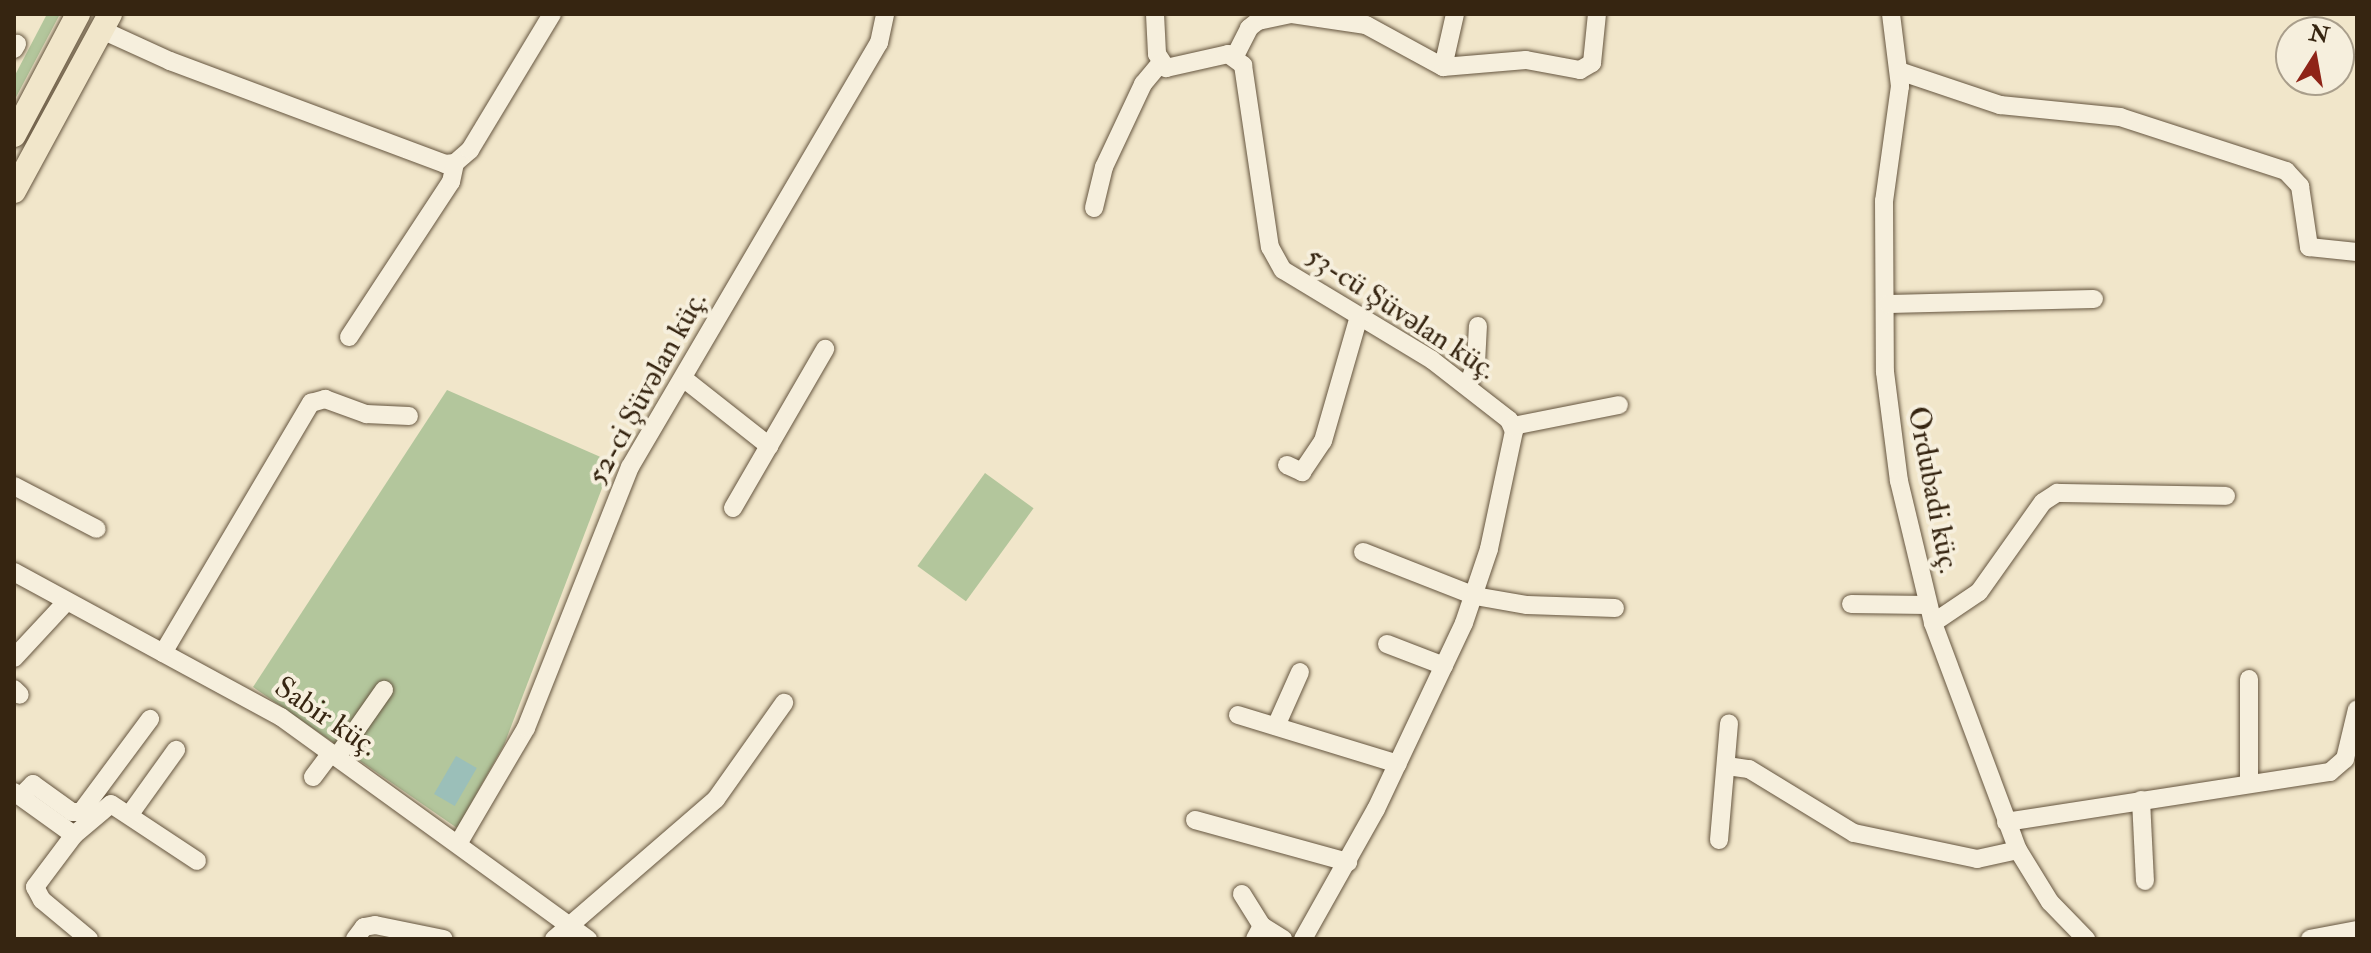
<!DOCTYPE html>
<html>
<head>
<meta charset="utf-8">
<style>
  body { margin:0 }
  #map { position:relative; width:2371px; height:953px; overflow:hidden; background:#f1e6ca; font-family:"IM FELL Double Pica",serif }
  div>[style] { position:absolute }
  .green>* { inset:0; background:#b3c69c; transform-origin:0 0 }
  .water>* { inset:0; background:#9bbfb9; transform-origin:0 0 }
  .roads { filter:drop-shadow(0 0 2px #65553f) drop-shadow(0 0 2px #65553f) }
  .minor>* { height:18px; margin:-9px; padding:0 9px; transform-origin:9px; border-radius:9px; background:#f6efdd }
  .major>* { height:24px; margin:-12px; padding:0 12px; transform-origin:12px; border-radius:12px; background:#f1e6ca }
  span { translate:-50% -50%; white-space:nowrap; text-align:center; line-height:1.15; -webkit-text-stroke:8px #f6efdd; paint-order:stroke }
  .street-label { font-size:30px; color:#362511 }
  .frame { position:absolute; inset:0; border:16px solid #362511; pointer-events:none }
  .north { position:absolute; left:2275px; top:16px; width:80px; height:80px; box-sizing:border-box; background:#f6efdd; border:2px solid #a99e8b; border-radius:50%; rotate:11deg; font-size:22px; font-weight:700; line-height:32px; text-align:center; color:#362511 }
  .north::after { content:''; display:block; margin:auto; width:28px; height:36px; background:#8f2418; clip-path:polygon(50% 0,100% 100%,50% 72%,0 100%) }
</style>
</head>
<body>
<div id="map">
  <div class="green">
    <i style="clip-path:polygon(47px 14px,60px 14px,14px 101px,14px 77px)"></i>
    <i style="clip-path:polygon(447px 390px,612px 462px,504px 745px,457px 828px,253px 687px)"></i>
    <i style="left:985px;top:473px;width:60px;height:115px;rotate:36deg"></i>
  </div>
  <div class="water">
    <i style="left:456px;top:756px;width:24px;height:44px;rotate:30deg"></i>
  </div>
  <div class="roads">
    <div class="minor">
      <i style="left:1155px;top:14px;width:40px;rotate:87.1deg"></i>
      <i style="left:1157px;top:54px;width:17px;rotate:57deg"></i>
      <i style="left:1166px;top:68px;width:64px;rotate:-12.7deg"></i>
      <i style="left:1228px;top:54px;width:19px;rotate:36deg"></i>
      <i style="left:1243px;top:65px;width:184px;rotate:81.6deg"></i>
      <i style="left:1270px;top:247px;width:26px;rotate:61deg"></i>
      <i style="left:1283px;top:270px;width:174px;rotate:31.1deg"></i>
      <i style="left:1432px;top:360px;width:98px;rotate:37.9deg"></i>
      <i style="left:1509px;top:420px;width:12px;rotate:66deg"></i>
      <i style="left:1514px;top:431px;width:121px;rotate:102deg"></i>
      <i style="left:1489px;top:549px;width:78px;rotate:108.7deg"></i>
      <i style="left:1464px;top:623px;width:206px;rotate:115.3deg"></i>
      <i style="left:1376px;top:809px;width:149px;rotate:119.3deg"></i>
      <i style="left:1891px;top:14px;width:73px;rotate:82.9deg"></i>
      <i style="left:1900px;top:86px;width:116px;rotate:97.9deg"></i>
      <i style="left:1884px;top:201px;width:171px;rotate:89.7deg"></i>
      <i style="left:1885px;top:372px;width:110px;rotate:82.7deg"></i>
      <i style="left:1899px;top:481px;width:146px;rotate:76.5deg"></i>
      <i style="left:1933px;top:623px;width:242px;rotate:69.5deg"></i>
      <i style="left:2018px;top:850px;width:61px;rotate:58.4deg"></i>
      <i style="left:2050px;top:902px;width:52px;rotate:45.8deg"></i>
      <i style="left:102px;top:30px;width:75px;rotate:24.5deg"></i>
      <i style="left:170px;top:61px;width:294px;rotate:20.5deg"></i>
      <i style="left:445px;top:164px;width:10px;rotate:-6deg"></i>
      <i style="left:455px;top:163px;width:20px;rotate:-41deg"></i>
      <i style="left:470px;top:150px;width:159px;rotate:-58.9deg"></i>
      <i style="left:14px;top:49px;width:6px;rotate:-59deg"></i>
      <i style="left:1235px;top:56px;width:31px;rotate:-63deg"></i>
      <i style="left:1249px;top:28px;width:11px;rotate:-38deg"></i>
      <i style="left:1258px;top:21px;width:35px;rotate:-12deg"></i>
      <i style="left:1292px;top:14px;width:75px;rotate:8.5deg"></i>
      <i style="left:1366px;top:25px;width:88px;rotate:28.6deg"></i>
      <i style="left:1443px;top:67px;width:83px;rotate:-4.8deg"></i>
      <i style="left:1526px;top:60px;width:55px;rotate:10.5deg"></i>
      <i style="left:1580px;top:70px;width:14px;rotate:-30deg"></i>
      <i style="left:1592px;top:63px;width:49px;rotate:-84.2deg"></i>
      <i style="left:1443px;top:67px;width:54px;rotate:-77.2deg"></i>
      <i style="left:1899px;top:71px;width:107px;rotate:18.6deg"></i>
      <i style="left:2000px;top:105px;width:121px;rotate:5.7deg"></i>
      <i style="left:2120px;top:117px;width:175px;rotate:18deg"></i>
      <i style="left:2286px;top:171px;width:21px;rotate:47deg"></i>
      <i style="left:2300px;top:186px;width:62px;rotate:81.6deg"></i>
      <i style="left:2309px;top:247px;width:48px;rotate:5.9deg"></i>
      <i style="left:1094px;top:208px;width:42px;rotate:-76.3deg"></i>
      <i style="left:1104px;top:167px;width:92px;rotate:-64.8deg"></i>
      <i style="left:1143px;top:84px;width:26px;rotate:-50deg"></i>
      <i style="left:1888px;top:304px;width:206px;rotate:-1.4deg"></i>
      <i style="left:349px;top:337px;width:186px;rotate:-56.7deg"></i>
      <i style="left:451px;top:182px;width:19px;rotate:-78deg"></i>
      <i style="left:683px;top:378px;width:110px;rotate:38.3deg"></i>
      <i style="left:1468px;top:386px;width:24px;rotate:-71deg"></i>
      <i style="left:1476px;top:363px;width:37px;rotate:-87deg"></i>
      <i style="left:1513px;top:426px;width:108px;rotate:-11.2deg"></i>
      <i style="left:1287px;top:465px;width:17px;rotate:25deg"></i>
      <i style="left:1302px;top:472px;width:37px;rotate:-56deg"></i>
      <i style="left:1323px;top:441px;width:130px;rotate:-73.9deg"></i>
      <i style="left:14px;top:486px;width:93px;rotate:27.4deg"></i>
      <i style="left:733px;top:508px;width:184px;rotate:-59.9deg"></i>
      <i style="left:1363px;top:552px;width:120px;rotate:21.4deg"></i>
      <i style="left:1475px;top:596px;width:53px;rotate:9.8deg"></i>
      <i style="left:1527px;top:605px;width:88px;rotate:2deg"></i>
      <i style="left:14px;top:572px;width:304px;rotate:28.5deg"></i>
      <i style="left:281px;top:717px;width:379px;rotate:35.9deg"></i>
      <i style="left:1851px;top:604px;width:76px;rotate:0.8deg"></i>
      <i style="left:1933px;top:623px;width:55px;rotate:-34deg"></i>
      <i style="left:1979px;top:592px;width:110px;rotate:-54.6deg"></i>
      <i style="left:2043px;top:502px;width:17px;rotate:-33deg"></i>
      <i style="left:2057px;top:493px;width:169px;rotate:1deg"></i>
      <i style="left:1387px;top:644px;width:61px;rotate:21.1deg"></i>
      <i style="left:163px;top:653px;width:291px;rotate:-59.4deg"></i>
      <i style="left:311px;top:403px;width:15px;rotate:-16deg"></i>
      <i style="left:325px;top:399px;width:44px;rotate:20.1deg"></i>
      <i style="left:366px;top:414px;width:43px;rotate:2.7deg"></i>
      <i style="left:14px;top:658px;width:76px;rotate:-47.1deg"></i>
      <i style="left:2249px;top:679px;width:104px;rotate:90deg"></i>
      <i style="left:14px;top:689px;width:8px;rotate:45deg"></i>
      <i style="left:1238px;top:715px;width:167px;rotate:17deg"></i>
      <i style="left:1276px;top:726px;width:59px;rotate:-66deg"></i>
      <i style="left:337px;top:757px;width:82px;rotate:-55deg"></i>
      <i style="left:1727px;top:766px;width:22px;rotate:8deg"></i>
      <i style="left:1749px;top:769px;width:123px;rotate:31.4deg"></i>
      <i style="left:1854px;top:833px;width:126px;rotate:11.9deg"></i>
      <i style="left:1977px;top:859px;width:42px;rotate:-12.4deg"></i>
      <i style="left:313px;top:777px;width:30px;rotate:-53deg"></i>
      <i style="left:14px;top:792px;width:74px;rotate:35.6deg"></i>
      <i style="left:74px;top:835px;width:65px;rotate:126.9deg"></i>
      <i style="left:35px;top:887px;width:15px;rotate:62deg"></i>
      <i style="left:42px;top:900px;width:61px;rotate:39.7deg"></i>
      <i style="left:21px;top:796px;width:17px;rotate:-45deg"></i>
      <i style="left:33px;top:784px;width:48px;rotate:35.7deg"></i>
      <i style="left:72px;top:812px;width:9px"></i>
      <i style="left:81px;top:812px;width:116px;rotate:-53.4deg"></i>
      <i style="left:2141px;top:800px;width:81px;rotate:87.2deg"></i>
      <i style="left:130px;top:814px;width:79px;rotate:-54.3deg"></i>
      <i style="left:1195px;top:820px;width:159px;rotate:15.4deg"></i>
      <i style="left:2006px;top:822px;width:328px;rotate:-8.8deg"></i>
      <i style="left:2330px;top:772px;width:20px;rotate:-41deg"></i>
      <i style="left:2345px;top:759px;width:51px;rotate:-76.5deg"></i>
      <i style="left:74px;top:835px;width:48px;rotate:-40deg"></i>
      <i style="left:111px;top:804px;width:103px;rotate:33.5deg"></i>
      <i style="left:1719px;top:840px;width:117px;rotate:-85.1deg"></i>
      <i style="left:458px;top:844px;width:134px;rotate:-59.6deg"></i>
      <i style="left:526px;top:728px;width:281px;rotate:-68.3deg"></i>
      <i style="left:630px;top:467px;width:492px;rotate:-59.6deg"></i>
      <i style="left:879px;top:43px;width:30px;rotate:-78deg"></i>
      <i style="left:1242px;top:894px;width:38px;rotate:58deg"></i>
      <i style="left:355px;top:939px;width:15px;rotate:-53deg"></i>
      <i style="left:364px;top:927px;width:11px;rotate:-10deg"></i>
      <i style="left:375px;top:925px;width:70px;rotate:11.5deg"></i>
      <i style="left:554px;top:939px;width:214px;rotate:-40.8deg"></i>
      <i style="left:716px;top:799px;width:118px;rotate:-54.7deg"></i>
      <i style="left:1255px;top:939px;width:15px;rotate:-62deg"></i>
      <i style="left:1262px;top:926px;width:25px;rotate:32deg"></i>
      <i style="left:2310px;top:939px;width:48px;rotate:-10.8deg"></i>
    </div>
    <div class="major">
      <i style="left:14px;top:135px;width:137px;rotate:-62.1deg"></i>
      <i style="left:14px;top:191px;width:201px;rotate:-61.5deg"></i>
    </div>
  </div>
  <div class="street-label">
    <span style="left:1401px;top:313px;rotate:33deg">53-cü Şüvəlan küç.</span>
    <span style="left:647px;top:388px;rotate:-61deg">52-ci Şüvəlan küç.</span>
    <span style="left:1933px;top:490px;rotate:79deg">Ordubadi küç.</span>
    <span style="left:326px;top:717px;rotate:34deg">Sabir küç.</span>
  </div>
  <div class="frame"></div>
  <div class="north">N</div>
</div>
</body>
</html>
